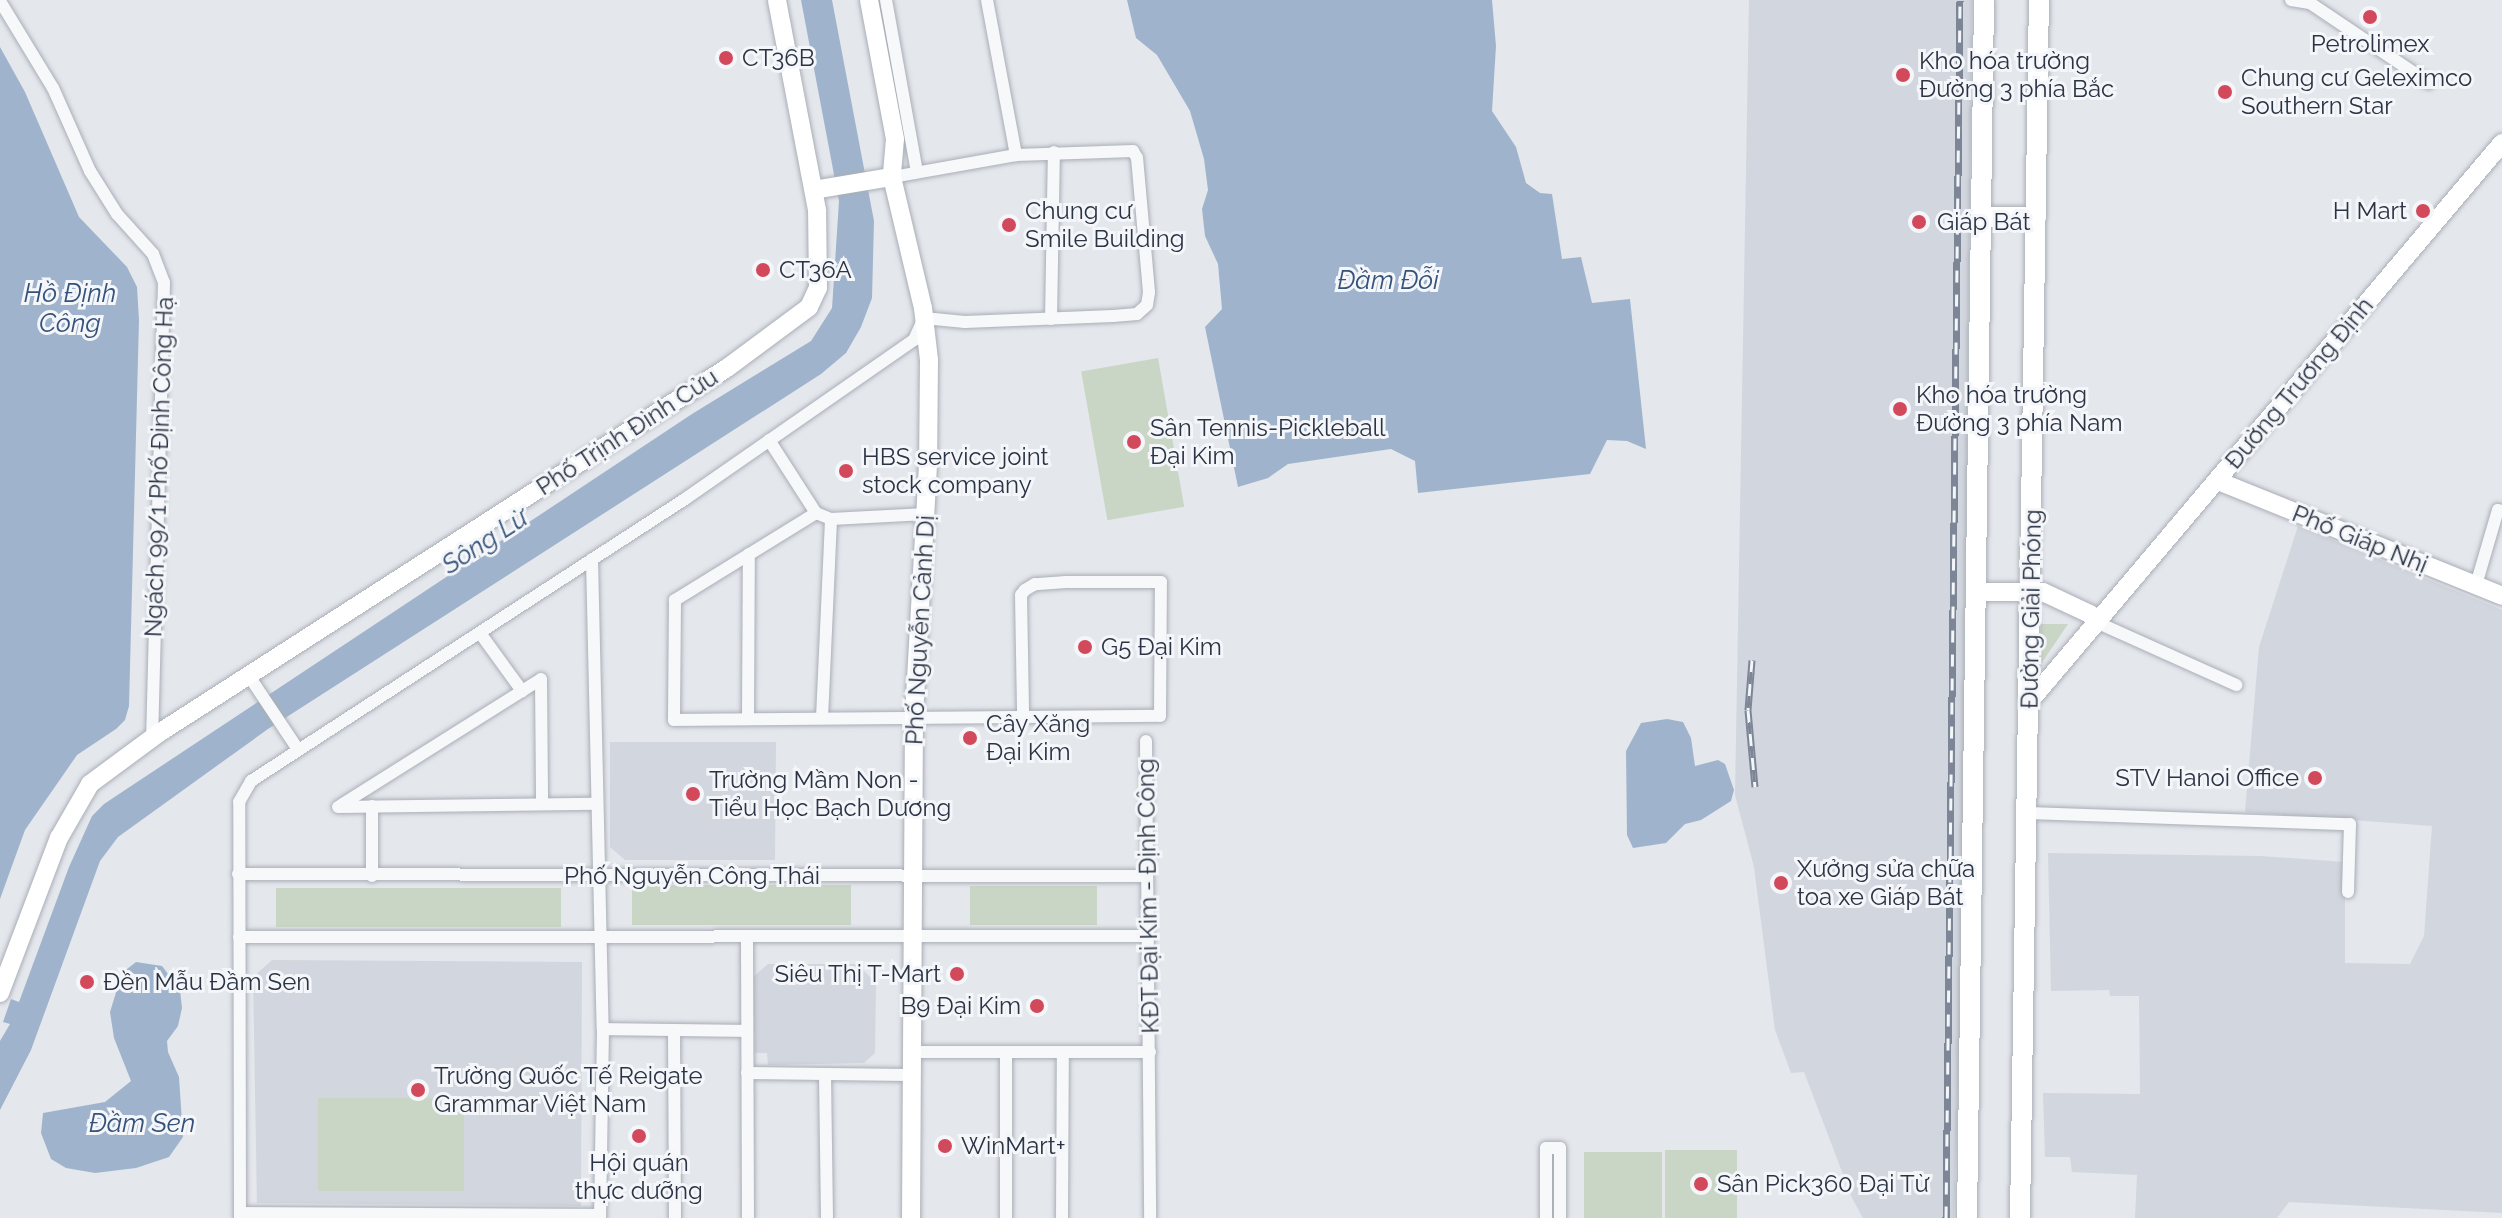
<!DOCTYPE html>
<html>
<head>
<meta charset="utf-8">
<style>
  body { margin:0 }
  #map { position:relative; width:2502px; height:1218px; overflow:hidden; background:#e4e7ec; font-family:Raleway,sans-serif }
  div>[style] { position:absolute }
  .built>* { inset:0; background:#d2d6de }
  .green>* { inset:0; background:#c9d6c5; transform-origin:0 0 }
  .water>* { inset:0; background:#9fb4cc }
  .roads { filter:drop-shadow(0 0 2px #a9aeb7) drop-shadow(0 0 2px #a9aeb7) }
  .street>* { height:12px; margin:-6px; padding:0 6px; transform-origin:6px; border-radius:6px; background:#f7f8fa }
  .secondary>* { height:18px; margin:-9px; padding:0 9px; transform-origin:9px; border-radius:9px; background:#fff }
  .primary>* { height:20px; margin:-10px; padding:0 10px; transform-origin:10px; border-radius:10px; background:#fff }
  .rail>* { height:7px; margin-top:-3.5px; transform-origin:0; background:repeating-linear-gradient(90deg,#f4f6f9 0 12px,#7d8696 0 24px); box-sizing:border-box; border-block:2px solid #7d8696 }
  .dots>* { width:22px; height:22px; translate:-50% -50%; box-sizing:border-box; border:4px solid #f4f6f9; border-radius:50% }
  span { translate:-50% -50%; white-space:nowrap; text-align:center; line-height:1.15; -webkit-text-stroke:6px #f4f6f9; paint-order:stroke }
  .poi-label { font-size:24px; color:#2b3445 }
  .left { translate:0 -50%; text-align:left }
  .right { translate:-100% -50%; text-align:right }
  .street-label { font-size:24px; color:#2b3445 }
  .water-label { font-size:26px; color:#34527a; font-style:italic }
</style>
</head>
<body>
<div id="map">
  <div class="built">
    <i style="clip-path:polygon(1749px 0,1972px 0,1961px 990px,1954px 1218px,1863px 1218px,1852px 1198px,1804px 1072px,1791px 1073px,1775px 1030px,1754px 867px,1735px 795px)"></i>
    <i style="clip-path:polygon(2298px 526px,2502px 610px,2502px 1213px,2289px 1202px,2277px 1218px,2135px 1218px,2137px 1175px,2072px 1172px,2070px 1157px,2045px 1157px,2043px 1093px,2140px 1094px,2139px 996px,2110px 996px,2109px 990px,2051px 991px,2048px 853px,2260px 856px,2345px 862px,2345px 963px,2410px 964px,2424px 936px,2432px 826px,2245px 812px,2259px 647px)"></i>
    <i style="clip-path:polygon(610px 742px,776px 742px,775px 860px,625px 860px,610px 847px)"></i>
    <i style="clip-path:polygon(272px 960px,582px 962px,581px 1206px,257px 1203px,253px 977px)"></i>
    <i style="clip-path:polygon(768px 964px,857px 964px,876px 983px,875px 1053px,864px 1063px,768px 1065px,767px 1053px,755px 1053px,753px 977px)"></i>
  </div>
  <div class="green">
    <i style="left:1158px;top:358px;width:151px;height:78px;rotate:80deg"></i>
    <i style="clip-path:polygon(2041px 624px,2068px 624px,2039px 667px)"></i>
    <i style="left:632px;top:885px;width:219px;height:40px"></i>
    <i style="left:970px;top:886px;width:127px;height:39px"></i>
    <i style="left:276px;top:888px;width:285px;height:39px"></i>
    <i style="left:318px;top:1098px;width:146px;height:93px"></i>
    <i style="left:1665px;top:1150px;width:72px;height:68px"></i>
    <i style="left:1584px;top:1152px;width:78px;height:66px"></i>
  </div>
  <div class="water">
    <i style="clip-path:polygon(801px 0,832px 0,874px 221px,872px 298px,861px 327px,846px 353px,821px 374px,268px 729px,118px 837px,100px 861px,31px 1050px,0 1110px,0 1041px,10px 1024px,3px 1022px,11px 999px,19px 1002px,69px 867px,92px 816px,104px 804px,692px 414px,811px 341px,832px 308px,839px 201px)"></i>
    <i style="clip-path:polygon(1127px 0,1492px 0,1496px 46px,1492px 111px,1516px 147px,1526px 183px,1540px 193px,1552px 194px,1562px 259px,1581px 257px,1592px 303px,1630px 299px,1646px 449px,1627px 441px,1607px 440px,1590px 474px,1418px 493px,1415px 461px,1391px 449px,1288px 464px,1268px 478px,1238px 487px,1205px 327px,1222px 309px,1218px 264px,1205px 236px,1202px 209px,1208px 190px,1204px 159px,1190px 111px,1157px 55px,1136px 38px)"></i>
    <i style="clip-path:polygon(0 47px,25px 92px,79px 217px,127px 267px,137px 287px,139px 320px,129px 706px,125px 720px,116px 729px,77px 755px,25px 830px,0 899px)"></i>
    <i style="clip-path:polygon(1667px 719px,1683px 722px,1691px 738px,1695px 766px,1718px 760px,1725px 764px,1734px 790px,1731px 801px,1701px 820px,1685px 824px,1666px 843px,1633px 848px,1627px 835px,1626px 751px,1641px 723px)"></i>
    <i style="clip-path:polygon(136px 962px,162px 966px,180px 990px,182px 1008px,178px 1026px,167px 1041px,168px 1052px,179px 1077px,183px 1137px,169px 1157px,136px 1168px,95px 1173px,66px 1168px,51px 1159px,41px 1133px,43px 1113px,105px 1102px,131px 1081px,114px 1038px,110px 1012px,122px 973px)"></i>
  </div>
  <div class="roads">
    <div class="street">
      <i style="left:886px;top:0;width:175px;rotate:79.8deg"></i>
      <i style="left:987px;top:0;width:158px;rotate:79.4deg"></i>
      <i style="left:2291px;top:0;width:19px;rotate:9deg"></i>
      <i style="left:2310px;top:3px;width:143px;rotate:33.9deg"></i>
      <i style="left:0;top:1px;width:102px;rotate:58.7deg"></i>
      <i style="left:53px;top:88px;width:91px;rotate:66deg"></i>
      <i style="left:90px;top:171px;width:51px;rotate:57.9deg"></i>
      <i style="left:117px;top:214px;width:54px;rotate:48deg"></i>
      <i style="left:153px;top:254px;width:31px;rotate:69deg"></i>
      <i style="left:164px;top:283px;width:456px;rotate:91.5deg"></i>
      <i style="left:1051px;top:319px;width:167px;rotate:-89deg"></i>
      <i style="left:769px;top:440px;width:87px;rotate:57.2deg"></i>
      <i style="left:816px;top:513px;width:16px;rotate:22deg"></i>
      <i style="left:831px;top:519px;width:95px;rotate:-3deg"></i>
      <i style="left:816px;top:513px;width:166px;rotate:148.3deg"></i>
      <i style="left:675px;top:600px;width:120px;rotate:90.5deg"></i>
      <i style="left:674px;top:720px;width:486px;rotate:-0.5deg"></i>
      <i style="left:1160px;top:716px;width:134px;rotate:-89.6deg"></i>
      <i style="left:1161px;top:582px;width:95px;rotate:180deg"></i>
      <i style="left:1066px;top:582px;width:31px;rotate:176deg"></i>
      <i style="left:1035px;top:584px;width:12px;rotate:149deg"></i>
      <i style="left:1025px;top:590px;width:6px;rotate:129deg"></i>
      <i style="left:1021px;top:595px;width:120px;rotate:89deg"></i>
      <i style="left:592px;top:559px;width:470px;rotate:88.7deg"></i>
      <i style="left:603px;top:1029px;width:189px;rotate:90.9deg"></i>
      <i style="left:2476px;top:585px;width:78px;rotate:-73.7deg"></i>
      <i style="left:2498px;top:510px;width:4px;rotate:14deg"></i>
      <i style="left:2096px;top:622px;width:154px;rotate:24.2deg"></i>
      <i style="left:480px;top:633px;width:72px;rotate:54.1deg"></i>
      <i style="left:249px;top:676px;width:87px;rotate:56.3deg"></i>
      <i style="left:541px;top:679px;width:125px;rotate:89.5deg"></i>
      <i style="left:822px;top:718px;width:199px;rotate:-87.4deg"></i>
      <i style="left:748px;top:719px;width:165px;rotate:-89.7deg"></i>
      <i style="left:1146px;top:741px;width:477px;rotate:89.5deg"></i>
      <i style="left:341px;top:805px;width:236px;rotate:-32.2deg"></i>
      <i style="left:338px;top:807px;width:258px;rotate:-0.7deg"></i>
      <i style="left:2028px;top:813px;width:322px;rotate:2deg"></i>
      <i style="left:2350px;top:824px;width:68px;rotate:91.7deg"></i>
      <i style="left:238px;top:874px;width:908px;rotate:0.13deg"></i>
      <i style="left:372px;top:876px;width:70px;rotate:-90deg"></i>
      <i style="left:239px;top:937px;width:907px;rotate:-0.06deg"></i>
      <i style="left:747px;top:937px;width:281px;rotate:89.8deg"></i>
      <i style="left:603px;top:1029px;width:144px;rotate:0.8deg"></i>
      <i style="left:674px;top:1030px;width:188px;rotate:89.7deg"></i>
      <i style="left:910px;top:1052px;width:240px"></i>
      <i style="left:747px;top:1073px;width:162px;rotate:0.7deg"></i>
      <i style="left:825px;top:1075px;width:143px;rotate:89.2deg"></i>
      <i style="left:240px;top:1213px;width:360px;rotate:0.3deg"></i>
      <i style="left:240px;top:1218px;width:416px;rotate:-90.1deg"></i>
      <i style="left:239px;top:802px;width:24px;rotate:-60deg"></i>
      <i style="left:251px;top:781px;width:518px;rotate:-33.01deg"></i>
      <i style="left:685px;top:499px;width:279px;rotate:-34.8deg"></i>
      <i style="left:914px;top:340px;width:24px;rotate:-66deg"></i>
      <i style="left:924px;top:318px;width:41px;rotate:5.6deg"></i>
      <i style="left:965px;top:322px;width:148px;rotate:-2.3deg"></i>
      <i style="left:1113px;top:316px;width:24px;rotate:-5deg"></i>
      <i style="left:1137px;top:314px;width:13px;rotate:-42deg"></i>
      <i style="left:1147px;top:305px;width:13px;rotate:-81deg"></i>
      <i style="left:1149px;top:292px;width:135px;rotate:-95.1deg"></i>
      <i style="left:1137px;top:158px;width:8px;rotate:-120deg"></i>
      <i style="left:1133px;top:151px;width:117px;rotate:178deg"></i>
      <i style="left:1016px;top:155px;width:126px;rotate:169.9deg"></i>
      <i style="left:1006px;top:1218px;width:166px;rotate:-90deg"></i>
      <i style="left:1062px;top:1218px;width:166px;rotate:-89.7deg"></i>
      <i style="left:1546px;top:1218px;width:70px;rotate:-90deg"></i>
      <i style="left:1546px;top:1148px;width:14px"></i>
      <i style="left:1560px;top:1148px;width:70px;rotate:90deg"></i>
    </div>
    <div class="secondary">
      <i style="left:869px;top:0;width:141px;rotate:79.4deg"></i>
      <i style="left:895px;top:139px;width:38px;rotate:95deg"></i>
      <i style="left:892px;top:177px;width:135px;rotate:76.7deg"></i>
      <i style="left:923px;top:308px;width:52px;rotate:83.4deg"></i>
      <i style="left:929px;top:360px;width:105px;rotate:90.5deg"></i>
      <i style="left:928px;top:465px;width:252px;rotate:93.2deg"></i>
      <i style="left:914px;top:717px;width:501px;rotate:90.34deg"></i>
      <i style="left:814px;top:190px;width:79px;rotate:-9.5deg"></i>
      <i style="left:2218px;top:481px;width:306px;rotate:22deg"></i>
      <i style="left:1976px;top:592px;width:67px"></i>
      <i style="left:2043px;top:592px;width:52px;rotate:25.1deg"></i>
      <i style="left:2090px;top:614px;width:10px;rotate:53deg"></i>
      <i style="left:2030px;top:701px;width:731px;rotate:-49.77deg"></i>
      <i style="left:0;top:993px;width:166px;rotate:-69.2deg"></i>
      <i style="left:59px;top:838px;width:62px;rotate:-60.1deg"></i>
      <i style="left:90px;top:784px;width:86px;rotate:-36.5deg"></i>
      <i style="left:159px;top:733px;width:675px;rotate:-32.73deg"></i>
      <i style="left:727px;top:368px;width:102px;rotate:-36.6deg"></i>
      <i style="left:809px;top:307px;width:21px;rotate:-65deg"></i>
      <i style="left:818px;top:288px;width:78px;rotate:-90.7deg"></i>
      <i style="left:817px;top:210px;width:214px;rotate:-100.8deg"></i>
    </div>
    <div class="primary">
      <i style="left:1981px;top:217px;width:55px"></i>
      <i style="left:1967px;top:1218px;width:1218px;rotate:-89.2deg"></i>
      <i style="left:2020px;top:1218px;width:1218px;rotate:-89.11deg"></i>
    </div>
  </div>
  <div class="rail">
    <i style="left:1752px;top:660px;width:50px;rotate:94.6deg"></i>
    <i style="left:1748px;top:710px;width:77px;rotate:84.8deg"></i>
    <i style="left:1946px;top:1218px;width:1218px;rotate:-89.34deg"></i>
  </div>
  <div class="dots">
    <i style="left:2370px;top:17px;background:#d1495b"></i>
    <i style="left:726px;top:58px;background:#d1495b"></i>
    <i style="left:1903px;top:75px;background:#d1495b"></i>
    <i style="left:2225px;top:92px;background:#d1495b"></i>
    <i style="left:2423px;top:211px;background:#d1495b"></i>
    <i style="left:1919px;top:222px;background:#d1495b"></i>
    <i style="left:1009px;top:225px;background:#d1495b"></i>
    <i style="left:763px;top:270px;background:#d1495b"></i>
    <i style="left:1900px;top:409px;background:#d1495b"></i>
    <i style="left:1134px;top:442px;background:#d1495b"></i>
    <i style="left:846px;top:471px;background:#d1495b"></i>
    <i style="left:1085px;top:647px;background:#d1495b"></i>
    <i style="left:970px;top:738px;background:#d1495b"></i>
    <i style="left:2315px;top:778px;background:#d1495b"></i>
    <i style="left:693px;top:794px;background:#d1495b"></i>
    <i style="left:1781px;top:883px;background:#d1495b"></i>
    <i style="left:957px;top:974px;background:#d1495b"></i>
    <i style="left:87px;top:982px;background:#d1495b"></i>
    <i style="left:1037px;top:1006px;background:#d1495b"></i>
    <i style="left:418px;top:1090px;background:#d1495b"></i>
    <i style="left:639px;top:1136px;background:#d1495b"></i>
    <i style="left:945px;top:1146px;background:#d1495b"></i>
    <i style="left:1701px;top:1184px;background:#d1495b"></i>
  </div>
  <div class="poi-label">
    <span style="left:2370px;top:44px">Petrolimex</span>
    <span class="left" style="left:742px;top:58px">CT36B</span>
    <span class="left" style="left:1919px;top:75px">Kho hóa trường<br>Đường 3 phía Bắc</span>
    <span class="left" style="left:2241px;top:92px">Chung cư Geleximco<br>Southern Star</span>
    <span class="left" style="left:1025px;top:225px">Chung cư<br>Smile Building</span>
    <span class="right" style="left:2407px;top:211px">H Mart</span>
    <span class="left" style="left:1937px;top:222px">Giáp Bát</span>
    <span class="left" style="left:779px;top:270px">CT36A</span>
    <span class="left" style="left:1916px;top:409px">Kho hóa trường<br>Đường 3 phía Nam</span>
    <span class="left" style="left:1150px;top:442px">Sân Tennis-Pickleball<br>Đại Kim</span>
    <span class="left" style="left:862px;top:471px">HBS service joint<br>stock company</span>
    <span class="left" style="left:1101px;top:647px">G5 Đại Kim</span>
    <span class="left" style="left:986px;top:738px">Cây Xăng<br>Đại Kim</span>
    <span class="right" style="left:2299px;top:778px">STV Hanoi Office</span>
    <span class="left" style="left:709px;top:794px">Trường Mầm Non -<br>Tiểu Học Bạch Dương</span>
    <span class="left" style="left:1797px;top:883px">Xưởng sửa chữa<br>toa xe Giáp Bát</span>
    <span class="right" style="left:941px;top:974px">Siêu Thị T-Mart</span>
    <span class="left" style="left:103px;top:982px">Đền Mẫu Đầm Sen</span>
    <span class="right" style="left:1021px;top:1006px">B9 Đại Kim</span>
    <span class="left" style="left:434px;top:1090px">Trường Quốc Tế Reigate<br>Grammar Việt Nam</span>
    <span class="left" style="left:961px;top:1146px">WinMart+</span>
    <span style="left:639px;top:1177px">Hội quán<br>thực dưỡng</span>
    <span class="left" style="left:1717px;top:1184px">Sân Pick360 Đại Từ</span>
  </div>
  <div class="street-label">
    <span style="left:2299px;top:383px;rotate:-50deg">Đường Trương Định</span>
    <span style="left:627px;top:432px;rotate:-33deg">Phố Trịnh Đình Cửu</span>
    <span style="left:159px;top:467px;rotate:-88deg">Ngách 99/1 Phố Định Công Hạ</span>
    <span style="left:2360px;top:539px;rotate:22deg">Phố Giáp Nhị</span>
    <span style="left:2031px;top:609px;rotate:-89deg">Đường Giải Phóng</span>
    <span style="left:920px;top:630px;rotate:-87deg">Phố Nguyễn Cảnh Dị</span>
    <span style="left:692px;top:876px">Phố Nguyễn Công Thái</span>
    <span style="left:1148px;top:896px;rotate:-91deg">KĐT Đại Kim - Định Công</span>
  </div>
  <div class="water-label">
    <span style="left:1388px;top:281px">Đầm Đỗi</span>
    <span style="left:70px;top:309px">Hồ Định<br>Công</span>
    <span style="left:485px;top:542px;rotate:-33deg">Sông Lừ</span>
    <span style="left:142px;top:1124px">Đầm Sen</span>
  </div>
</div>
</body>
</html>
